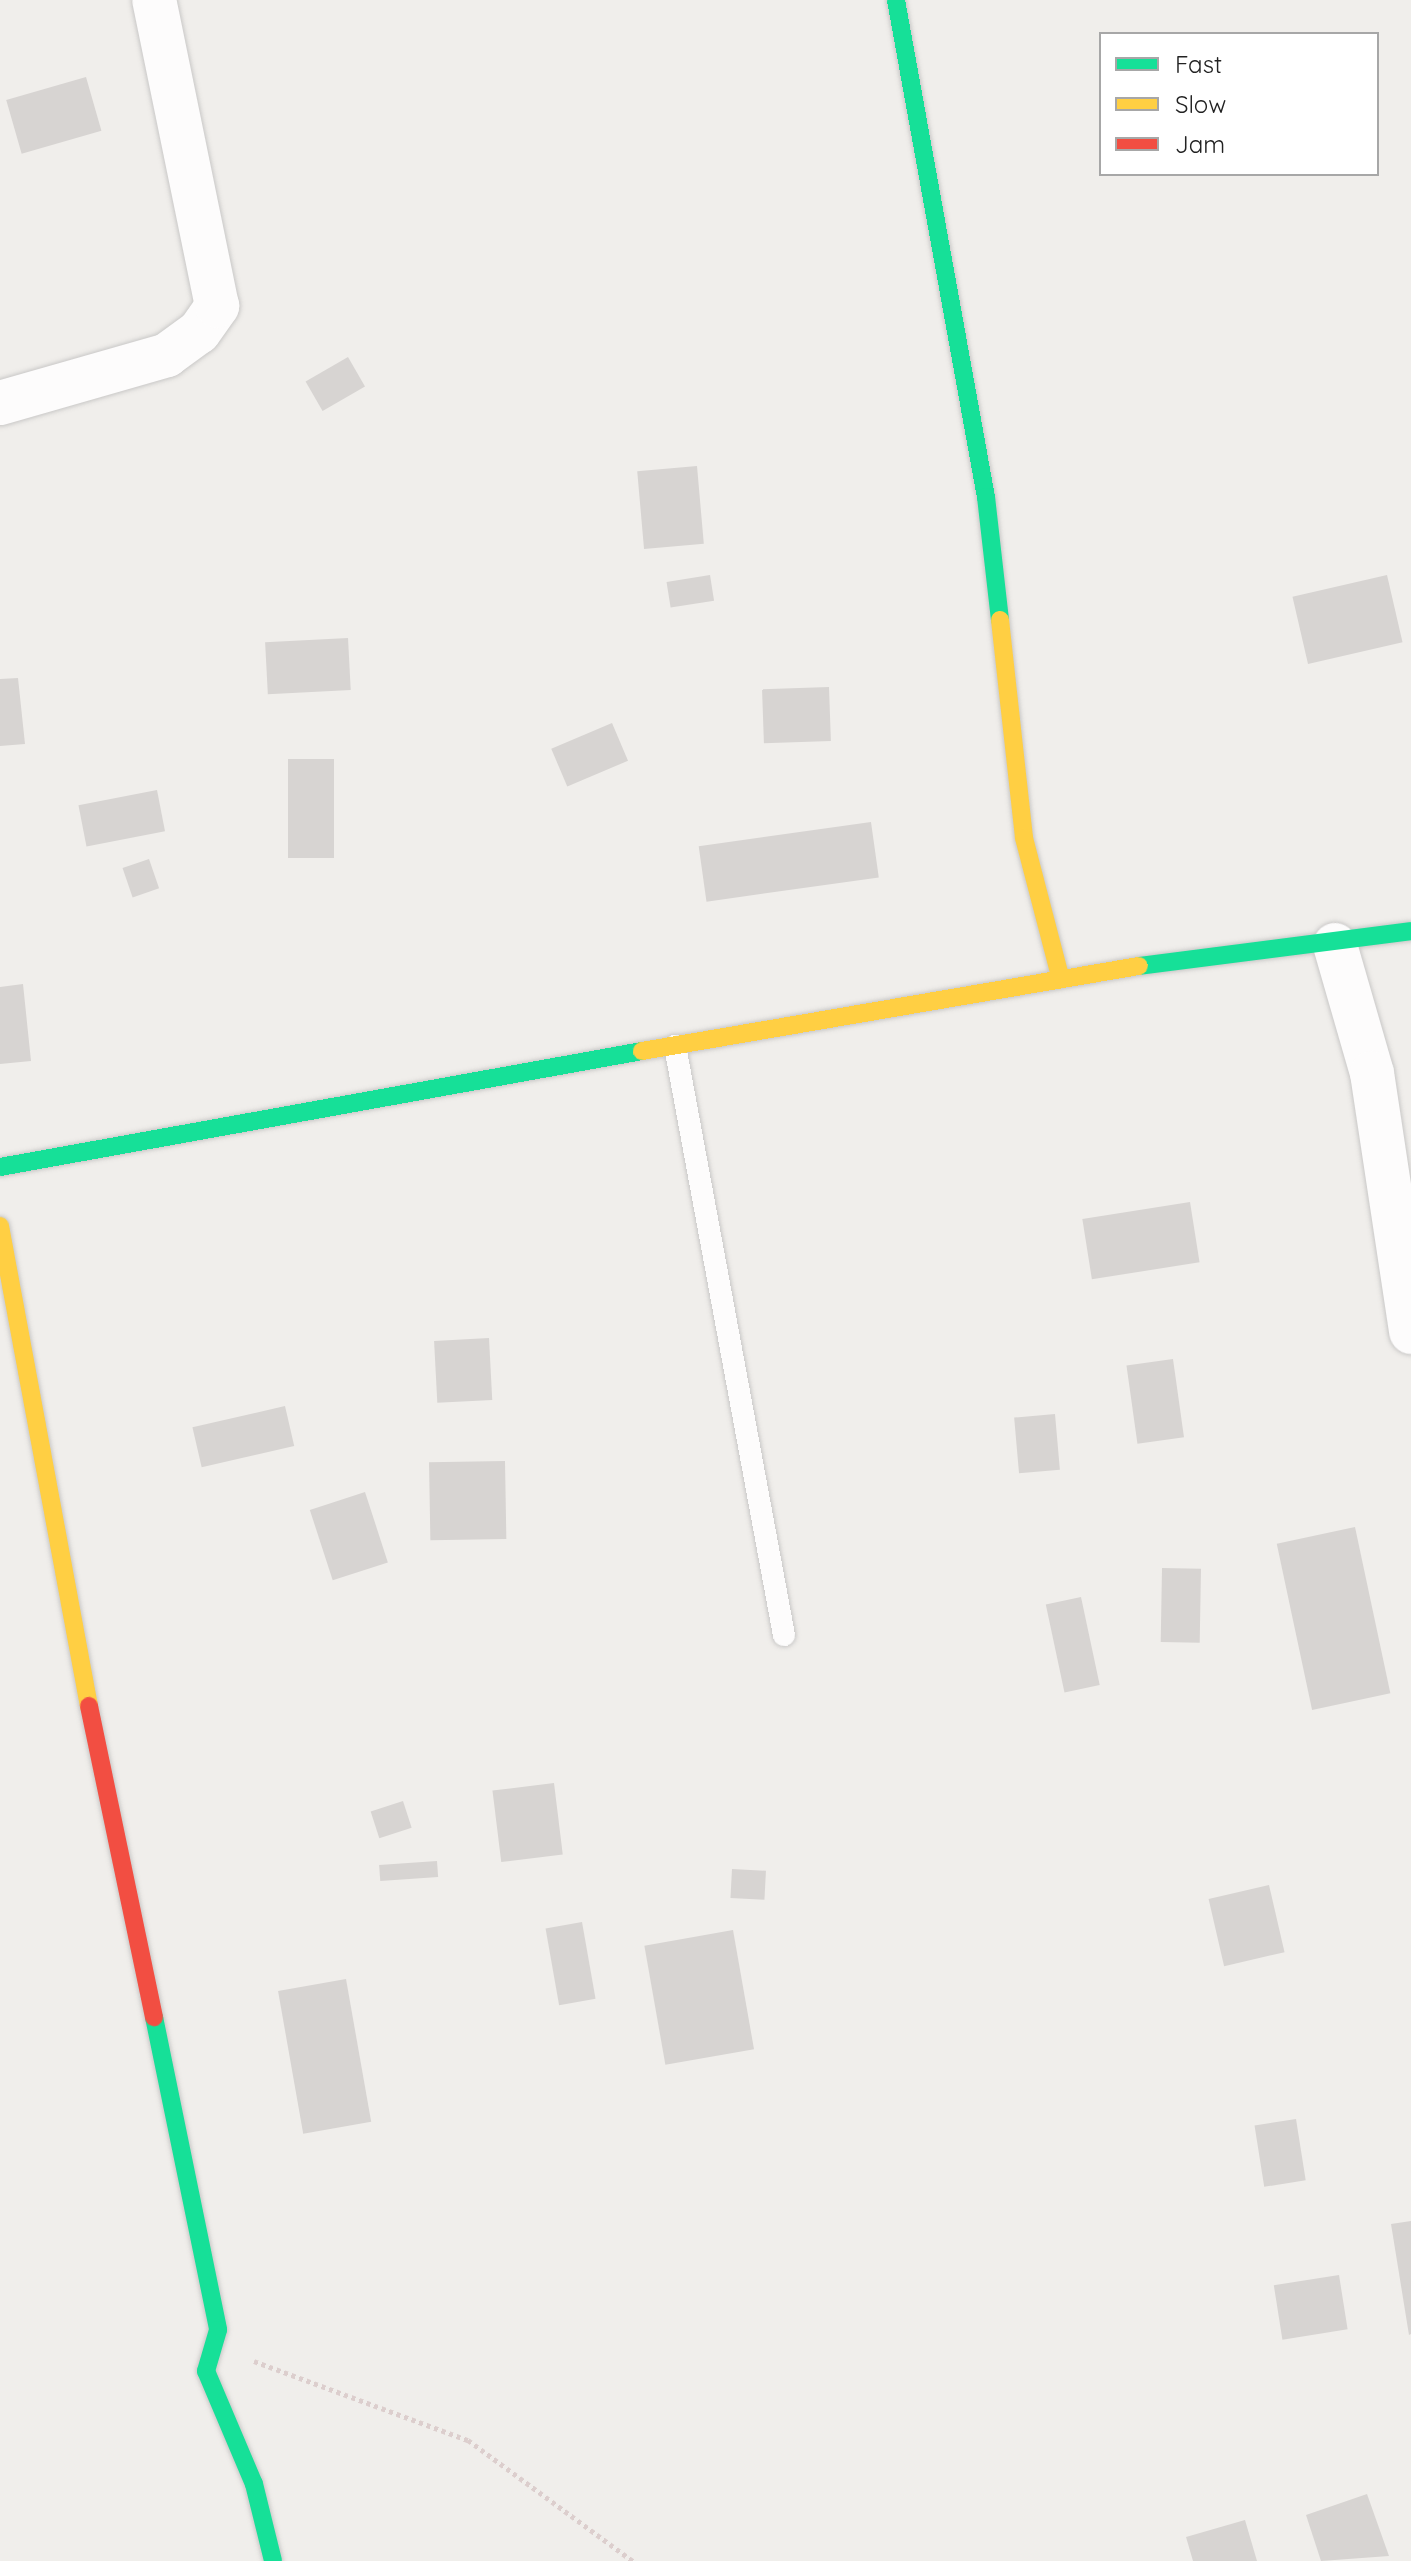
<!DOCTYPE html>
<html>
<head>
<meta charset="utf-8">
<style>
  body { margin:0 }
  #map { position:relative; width:1411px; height:2561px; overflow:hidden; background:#f0eeeb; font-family:Quicksand,sans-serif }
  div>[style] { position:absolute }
  .building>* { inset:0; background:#d7d4d2; transform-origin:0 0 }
  .path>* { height:5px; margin-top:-2.5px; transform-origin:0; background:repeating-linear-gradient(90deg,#dccecd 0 4px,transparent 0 8px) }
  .roads { filter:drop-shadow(0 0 2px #c9c8c7) drop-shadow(0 0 2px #c9c8c7) }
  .lane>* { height:22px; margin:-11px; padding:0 11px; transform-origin:11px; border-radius:11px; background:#fdfcfc }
  .street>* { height:44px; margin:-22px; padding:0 22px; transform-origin:22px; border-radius:22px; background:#fdfcfc }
  .fast>* { height:18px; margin:-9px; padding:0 9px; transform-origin:9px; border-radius:9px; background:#16e098 }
  .slow>* { height:18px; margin:-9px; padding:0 9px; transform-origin:9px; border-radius:9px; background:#ffcf43 }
  .jam>* { height:18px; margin:-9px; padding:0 9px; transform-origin:9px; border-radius:9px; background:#f24e42 }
  span { translate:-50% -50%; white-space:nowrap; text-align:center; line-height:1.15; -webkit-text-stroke:6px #fff; paint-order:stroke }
  .legend { position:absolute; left:1099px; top:32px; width:280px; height:144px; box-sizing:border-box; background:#fff; border:2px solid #a7a7a7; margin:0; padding:10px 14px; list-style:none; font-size:24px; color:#222 }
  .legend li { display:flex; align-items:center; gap:16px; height:40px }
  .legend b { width:40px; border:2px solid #a7a7a7 }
</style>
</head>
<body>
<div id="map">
  <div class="building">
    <i style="left:86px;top:77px;width:56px;height:83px;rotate:74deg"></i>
    <i style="left:348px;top:357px;width:34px;height:49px;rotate:60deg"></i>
    <i style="left:697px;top:466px;width:78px;height:60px;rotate:85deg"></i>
    <i style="left:710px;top:575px;width:26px;height:44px;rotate:81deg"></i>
    <i style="left:1387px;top:575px;width:69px;height:97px;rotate:77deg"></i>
    <i style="left:348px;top:638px;width:52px;height:83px;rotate:87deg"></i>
    <i style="clip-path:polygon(18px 678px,25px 744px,0 746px,0 679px)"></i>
    <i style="left:829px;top:687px;width:54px;height:67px;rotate:88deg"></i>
    <i style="left:612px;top:723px;width:41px;height:66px;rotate:67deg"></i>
    <i style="left:288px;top:759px;width:46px;height:99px"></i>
    <i style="left:157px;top:790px;width:42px;height:80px;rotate:79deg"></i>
    <i style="left:871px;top:822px;width:56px;height:174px;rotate:82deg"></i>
    <i style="left:149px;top:859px;width:31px;height:28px;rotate:71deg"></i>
    <i style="clip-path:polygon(23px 984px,31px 1061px,0 1064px,0 987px)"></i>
    <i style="left:1190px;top:1202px;width:61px;height:109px;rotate:81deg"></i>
    <i style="left:489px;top:1338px;width:62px;height:55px;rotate:87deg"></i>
    <i style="left:1173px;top:1359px;width:79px;height:47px;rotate:82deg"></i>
    <i style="left:285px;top:1406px;width:41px;height:95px;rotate:77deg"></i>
    <i style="left:1055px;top:1414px;width:56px;height:41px;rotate:85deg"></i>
    <i style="left:505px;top:1461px;width:78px;height:76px;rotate:89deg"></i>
    <i style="left:365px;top:1492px;width:74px;height:58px;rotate:72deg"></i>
    <i style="left:1355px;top:1527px;width:170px;height:80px;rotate:78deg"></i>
    <i style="left:1162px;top:1568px;width:39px;height:74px;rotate:1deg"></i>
    <i style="left:1081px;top:1597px;width:90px;height:36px;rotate:78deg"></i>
    <i style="left:554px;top:1783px;width:72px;height:62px;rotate:83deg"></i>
    <i style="left:403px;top:1801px;width:28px;height:34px;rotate:72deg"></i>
    <i style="left:437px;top:1861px;width:16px;height:58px;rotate:86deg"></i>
    <i style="left:732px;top:1869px;width:34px;height:29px;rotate:3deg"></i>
    <i style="left:1269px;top:1885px;width:69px;height:62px;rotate:77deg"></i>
    <i style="left:582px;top:1922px;width:78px;height:37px;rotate:80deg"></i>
    <i style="left:733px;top:1930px;width:121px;height:90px;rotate:80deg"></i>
    <i style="left:346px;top:1979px;width:145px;height:69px;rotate:80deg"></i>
    <i style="left:1296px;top:2119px;width:62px;height:42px;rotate:81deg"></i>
    <i style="clip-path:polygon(1411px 2221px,1411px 2334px,1409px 2335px,1391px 2224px)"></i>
    <i style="left:1339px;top:2275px;width:55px;height:66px;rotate:81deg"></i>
    <i style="clip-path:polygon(1367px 2494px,1389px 2556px,1321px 2561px,1306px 2515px)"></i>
    <i style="clip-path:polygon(1245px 2520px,1257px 2561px,1193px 2561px,1186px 2537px)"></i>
  </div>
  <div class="path">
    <i style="left:254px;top:2361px;width:228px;rotate:20.3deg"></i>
    <i style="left:468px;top:2440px;width:205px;rotate:36.3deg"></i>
  </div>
  <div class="roads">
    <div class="lane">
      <i style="left:675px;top:1046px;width:599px;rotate:79.52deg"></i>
    </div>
    <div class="street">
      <i style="left:0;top:403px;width:174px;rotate:-16deg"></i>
      <i style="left:167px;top:355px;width:39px;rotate:-36deg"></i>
      <i style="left:199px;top:332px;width:32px;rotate:-55deg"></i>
      <i style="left:217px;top:306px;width:312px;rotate:-101.6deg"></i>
      <i style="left:1335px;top:945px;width:133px;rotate:73.9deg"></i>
      <i style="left:1372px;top:1073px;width:262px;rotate:81.4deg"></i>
    </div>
    <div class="fast">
      <i style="left:896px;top:0;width:505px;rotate:79.74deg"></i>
      <i style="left:986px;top:497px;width:124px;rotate:83.5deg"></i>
      <i style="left:1139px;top:966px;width:274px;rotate:-7.3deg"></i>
      <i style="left:0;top:1167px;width:652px;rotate:-10.24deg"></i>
      <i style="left:154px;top:2017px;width:319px;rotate:78.4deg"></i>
      <i style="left:218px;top:2330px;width:43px;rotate:106.3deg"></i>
      <i style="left:206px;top:2371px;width:123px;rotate:67deg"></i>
      <i style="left:254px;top:2484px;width:79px;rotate:76.1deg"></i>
    </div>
    <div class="slow">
      <i style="left:1000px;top:620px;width:219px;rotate:83.7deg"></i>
      <i style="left:1024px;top:838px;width:143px;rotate:75.4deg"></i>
      <i style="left:642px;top:1051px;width:504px;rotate:-9.71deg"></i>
      <i style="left:0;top:1226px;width:488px;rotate:79.5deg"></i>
    </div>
    <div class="jam">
      <i style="left:89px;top:1706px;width:318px;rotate:78.2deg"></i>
    </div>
  </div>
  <ul class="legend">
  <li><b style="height:10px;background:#16e098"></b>Fast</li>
  <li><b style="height:10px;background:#ffcf43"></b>Slow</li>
  <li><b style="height:10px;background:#f24e42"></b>Jam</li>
  </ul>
</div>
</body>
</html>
